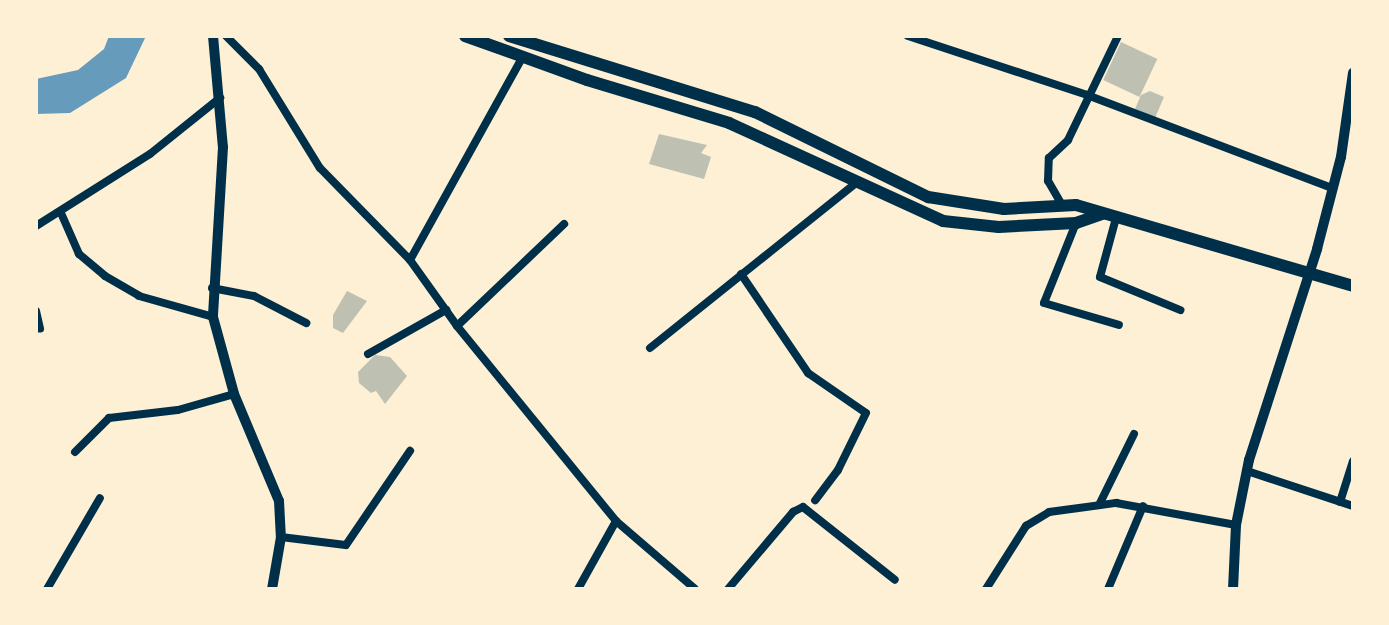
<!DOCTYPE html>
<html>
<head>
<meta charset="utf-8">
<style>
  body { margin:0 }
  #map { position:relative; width:1389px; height:625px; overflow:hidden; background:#fdf0d5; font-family:"Nunito Sans",sans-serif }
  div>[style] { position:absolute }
  .water>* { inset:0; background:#669bbc }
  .building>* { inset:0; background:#bec0b2; transform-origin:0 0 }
  .minor>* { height:8px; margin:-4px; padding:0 4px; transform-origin:4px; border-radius:4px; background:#003049 }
  .tertiary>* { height:10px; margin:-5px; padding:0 5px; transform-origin:5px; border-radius:5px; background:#003049 }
  .secondary>* { height:12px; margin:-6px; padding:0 6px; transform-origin:6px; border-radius:6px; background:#003049 }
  span { translate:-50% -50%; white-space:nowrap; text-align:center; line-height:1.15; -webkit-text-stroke:7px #fdf0d5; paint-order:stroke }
  .frame { position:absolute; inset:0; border:38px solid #fdf0d5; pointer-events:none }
</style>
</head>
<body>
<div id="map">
  <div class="water">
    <i style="clip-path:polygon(109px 36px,146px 36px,126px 78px,70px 113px,36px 114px,36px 79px,78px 70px,104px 49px)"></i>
  </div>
  <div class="building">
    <i style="left:1121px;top:42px;width:40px;height:42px;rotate:25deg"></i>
    <i style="clip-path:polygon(1150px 91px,1164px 97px,1155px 118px,1135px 109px,1141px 95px)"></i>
    <i style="clip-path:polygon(659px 134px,707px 145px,701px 153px,711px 157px,704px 179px,649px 164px)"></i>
    <i style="clip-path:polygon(347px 291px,367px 301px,343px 333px,333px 328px,333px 315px)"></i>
    <i style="clip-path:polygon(375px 355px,390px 357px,407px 376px,385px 404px,376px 391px,371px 393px,359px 383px,358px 372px)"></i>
  </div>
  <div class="minor">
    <i style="left:226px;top:36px;width:47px;rotate:45deg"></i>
    <i style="left:259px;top:69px;width:116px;rotate:58.4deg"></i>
    <i style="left:320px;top:168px;width:129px;rotate:45.6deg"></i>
    <i style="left:410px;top:260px;width:81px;rotate:54.5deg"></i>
    <i style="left:457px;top:326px;width:252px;rotate:50.8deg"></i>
    <i style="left:616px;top:521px;width:104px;rotate:40.7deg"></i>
    <i style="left:908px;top:36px;width:188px;rotate:18.2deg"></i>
    <i style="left:1087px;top:95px;width:262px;rotate:20.8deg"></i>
    <i style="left:1062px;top:205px;width:28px;rotate:-120deg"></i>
    <i style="left:1048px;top:181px;width:23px;rotate:-88deg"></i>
    <i style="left:1049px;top:158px;width:26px;rotate:-43deg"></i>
    <i style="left:1068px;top:140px;width:115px;rotate:-64.3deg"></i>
    <i style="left:61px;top:213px;width:45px;rotate:66.3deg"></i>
    <i style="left:79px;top:254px;width:34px;rotate:40deg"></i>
    <i style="left:105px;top:276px;width:39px;rotate:30deg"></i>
    <i style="left:139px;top:296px;width:77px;rotate:15.8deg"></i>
    <i style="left:1116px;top:218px;width:61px;rotate:105.2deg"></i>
    <i style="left:1100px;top:277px;width:87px;rotate:22.4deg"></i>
    <i style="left:1076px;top:223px;width:86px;rotate:111.8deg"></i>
    <i style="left:1044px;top:303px;width:78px;rotate:16.3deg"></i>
    <i style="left:36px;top:226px;width:135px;rotate:-32.3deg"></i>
    <i style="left:150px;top:154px;width:90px;rotate:-38.7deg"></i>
    <i style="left:410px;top:260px;width:231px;rotate:-61deg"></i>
    <i style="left:741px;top:274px;width:120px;rotate:55.9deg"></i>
    <i style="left:808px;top:373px;width:70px;rotate:34.6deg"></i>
    <i style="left:866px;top:413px;width:64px;rotate:116.2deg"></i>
    <i style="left:838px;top:470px;width:38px;rotate:127deg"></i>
    <i style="left:212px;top:288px;width:43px;rotate:10.8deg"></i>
    <i style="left:254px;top:296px;width:59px;rotate:27.4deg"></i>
    <i style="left:36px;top:311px;width:18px;rotate:77deg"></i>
    <i style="left:457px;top:326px;width:148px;rotate:-43.6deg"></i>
    <i style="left:650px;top:348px;width:263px;rotate:-38.7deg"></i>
    <i style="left:368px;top:354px;width:90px;rotate:-29.4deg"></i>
    <i style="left:75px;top:452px;width:48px;rotate:-45deg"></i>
    <i style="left:109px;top:418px;width:69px;rotate:-6.6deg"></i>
    <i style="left:178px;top:410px;width:58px;rotate:-15.9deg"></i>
    <i style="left:1247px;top:471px;width:112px;rotate:18.3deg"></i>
    <i style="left:1340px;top:502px;width:43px;rotate:-72.4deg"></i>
    <i style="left:1100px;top:503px;width:77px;rotate:-63.8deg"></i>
    <i style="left:281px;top:537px;width:65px;rotate:7deg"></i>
    <i style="left:346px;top:545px;width:114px;rotate:-55.8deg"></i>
    <i style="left:47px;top:589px;width:105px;rotate:-59.8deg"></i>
    <i style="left:578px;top:589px;width:78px;rotate:-60.8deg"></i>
    <i style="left:728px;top:589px;width:101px;rotate:-49.8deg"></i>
    <i style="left:793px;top:512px;width:11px;rotate:-27deg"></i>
    <i style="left:803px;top:507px;width:117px;rotate:38.4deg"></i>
    <i style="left:986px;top:589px;width:75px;rotate:-57.6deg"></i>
    <i style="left:1026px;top:526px;width:27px;rotate:-31deg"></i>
    <i style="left:1049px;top:512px;width:68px;rotate:-7.7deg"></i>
    <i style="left:1116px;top:503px;width:122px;rotate:10.4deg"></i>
    <i style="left:1108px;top:589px;width:90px;rotate:-67.1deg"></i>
  </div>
  <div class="tertiary">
    <i style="left:213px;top:36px;width:111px;rotate:84.9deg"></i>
    <i style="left:223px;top:147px;width:170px;rotate:93.4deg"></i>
    <i style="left:213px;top:317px;width:80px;rotate:74.7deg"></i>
    <i style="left:234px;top:394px;width:116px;rotate:67.2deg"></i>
    <i style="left:279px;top:501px;width:36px;rotate:87deg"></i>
    <i style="left:281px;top:537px;width:53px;rotate:99.8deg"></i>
    <i style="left:1233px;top:589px;width:64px;rotate:-87.3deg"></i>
    <i style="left:1236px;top:525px;width:66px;rotate:-78.7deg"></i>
    <i style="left:1249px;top:460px;width:222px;rotate:-72.1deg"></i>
    <i style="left:1317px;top:249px;width:95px;rotate:-75.4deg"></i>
    <i style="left:1341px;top:157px;width:85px;rotate:-81.9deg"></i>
  </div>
  <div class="secondary">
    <i style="left:465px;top:36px;width:130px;rotate:19.8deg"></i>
    <i style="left:587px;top:80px;width:148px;rotate:16.8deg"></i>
    <i style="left:729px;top:123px;width:235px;rotate:24.6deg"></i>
    <i style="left:943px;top:221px;width:56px;rotate:6.1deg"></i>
    <i style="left:999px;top:227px;width:77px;rotate:-3deg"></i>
    <i style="left:1076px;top:223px;width:28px;rotate:-19deg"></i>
    <i style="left:509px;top:36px;width:257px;rotate:17.2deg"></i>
    <i style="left:755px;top:112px;width:193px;rotate:26.2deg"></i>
    <i style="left:928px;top:197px;width:77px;rotate:9deg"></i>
    <i style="left:1004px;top:209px;width:72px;rotate:-3.2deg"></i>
    <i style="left:1076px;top:205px;width:289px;rotate:16.3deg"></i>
  </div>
  <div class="frame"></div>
</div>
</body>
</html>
